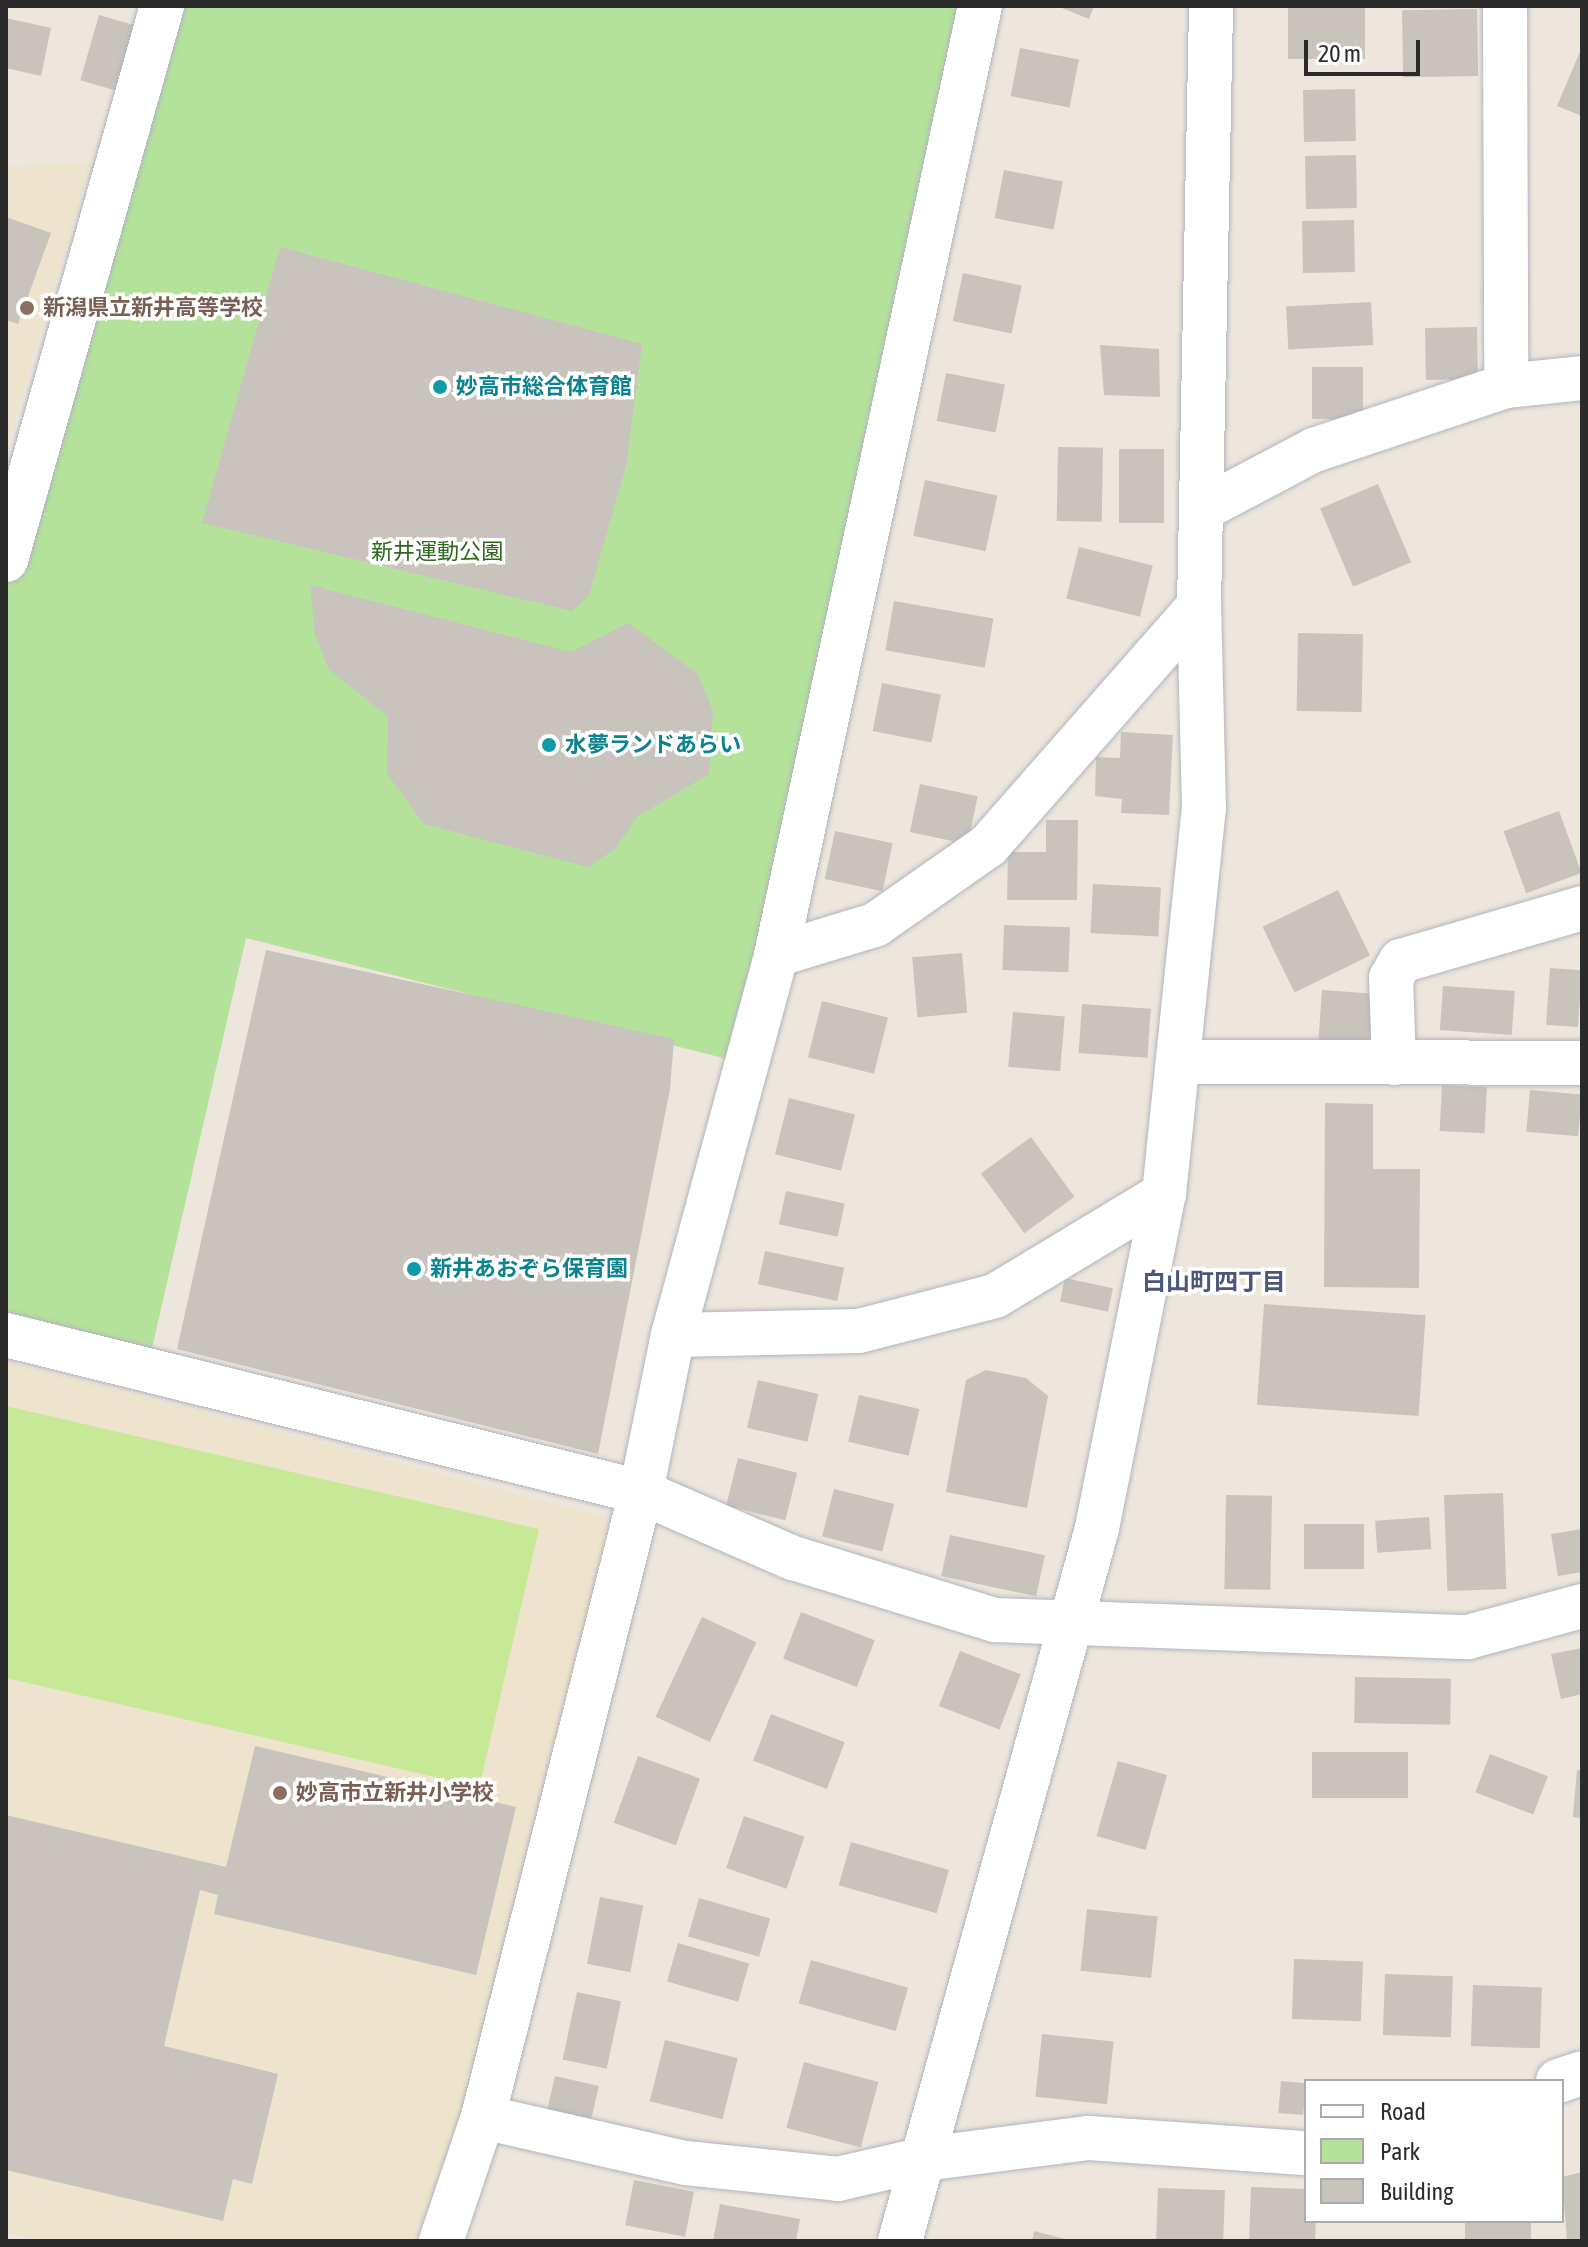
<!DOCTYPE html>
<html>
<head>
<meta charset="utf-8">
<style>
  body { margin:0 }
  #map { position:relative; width:1588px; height:2247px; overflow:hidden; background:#ede6dd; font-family:"Asap Condensed","Noto Sans JP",sans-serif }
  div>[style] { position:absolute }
  .education>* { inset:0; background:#eee3cd }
  .green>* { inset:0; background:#b4e29b }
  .pitch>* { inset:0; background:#c7e997; transform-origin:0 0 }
  .building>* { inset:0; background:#c8c3bd; transform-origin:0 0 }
  .roads { filter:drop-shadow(0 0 2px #b1b4be) drop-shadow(0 0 2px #b1b4be) }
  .minor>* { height:44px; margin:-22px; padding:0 22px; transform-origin:22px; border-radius:22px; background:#fff }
  .dots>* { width:22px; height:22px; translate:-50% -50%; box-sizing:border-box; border:4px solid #fff; border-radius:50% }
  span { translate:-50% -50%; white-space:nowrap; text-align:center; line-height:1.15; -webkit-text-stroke:7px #fff; paint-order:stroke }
  .education-label { font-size:22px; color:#785e54; font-weight:700 }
  .left { translate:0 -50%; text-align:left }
  .culture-label { font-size:22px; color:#0d838f; font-weight:700 }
  .park-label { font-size:22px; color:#2c681b }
  .neighbourhood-label { font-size:24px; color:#4c557b; font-weight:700 }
  .frame { position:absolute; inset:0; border:8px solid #2b2b2b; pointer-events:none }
  .legend { position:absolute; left:1304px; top:2079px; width:260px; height:144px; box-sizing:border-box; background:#fff; border:2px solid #aaa; margin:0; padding:10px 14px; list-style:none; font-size:24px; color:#2b2b2b }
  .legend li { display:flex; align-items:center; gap:16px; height:40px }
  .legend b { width:40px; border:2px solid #aaa }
  .scale { position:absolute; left:1304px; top:40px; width:116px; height:36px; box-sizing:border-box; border:4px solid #2b2b2b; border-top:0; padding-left:10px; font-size:24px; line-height:28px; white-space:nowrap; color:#2b2b2b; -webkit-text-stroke:6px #fff; paint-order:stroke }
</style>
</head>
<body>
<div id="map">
  <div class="education">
    <i style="clip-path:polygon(91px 162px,6px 448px,6px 167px)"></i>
    <i style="clip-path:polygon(6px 1361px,619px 1520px,434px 2241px,43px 2241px,6px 2232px)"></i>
  </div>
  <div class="green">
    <i style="clip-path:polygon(162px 6px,980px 6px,747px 1064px,246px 938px,147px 1370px,6px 1335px,6px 560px)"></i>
  </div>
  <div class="pitch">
    <i style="left:6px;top:1406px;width:547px;height:265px;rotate:13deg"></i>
  </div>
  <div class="building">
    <i style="clip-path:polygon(1057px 6px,1094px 6px,1089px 19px)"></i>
    <i style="left:1288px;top:6px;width:77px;height:53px"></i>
    <i style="left:1477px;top:9px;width:67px;height:75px;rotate:89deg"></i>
    <i style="left:99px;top:15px;width:37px;height:68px;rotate:16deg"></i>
    <i style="clip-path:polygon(6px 18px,51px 28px,41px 76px,6px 68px)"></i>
    <i style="clip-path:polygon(1582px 47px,1582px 116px,1557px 106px)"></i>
    <i style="left:1020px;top:48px;width:60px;height:49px;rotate:11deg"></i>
    <i style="left:1355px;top:89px;width:52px;height:52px;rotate:89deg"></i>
    <i style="left:1356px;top:155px;width:53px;height:51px;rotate:89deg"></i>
    <i style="left:1004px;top:170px;width:60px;height:49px;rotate:11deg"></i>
    <i style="clip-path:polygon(6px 217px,51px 233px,18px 324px,6px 320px)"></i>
    <i style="left:1354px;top:220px;width:52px;height:52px;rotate:89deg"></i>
    <i style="clip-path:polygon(280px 247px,642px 344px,626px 466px,589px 595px,572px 611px,202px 523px)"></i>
    <i style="left:963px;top:273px;width:60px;height:49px;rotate:12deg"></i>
    <i style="left:1371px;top:302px;width:43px;height:85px;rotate:87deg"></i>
    <i style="left:1477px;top:327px;width:52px;height:52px;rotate:89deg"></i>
    <i style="clip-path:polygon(1100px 345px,1159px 349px,1160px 397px,1104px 395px)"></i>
    <i style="left:1312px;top:367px;width:51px;height:52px"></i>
    <i style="left:946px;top:373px;width:60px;height:49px;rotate:11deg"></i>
    <i style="left:1058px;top:447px;width:45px;height:74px;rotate:1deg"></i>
    <i style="left:1119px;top:449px;width:45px;height:74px"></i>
    <i style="left:925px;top:480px;width:74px;height:57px;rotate:12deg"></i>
    <i style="left:1378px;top:484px;width:85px;height:63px;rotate:67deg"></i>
    <i style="left:1079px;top:547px;width:76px;height:53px;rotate:14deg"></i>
    <i style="clip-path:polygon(310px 585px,571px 652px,628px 623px,698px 674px,713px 711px,709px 774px,637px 817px,615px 849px,588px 867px,424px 824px,387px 774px,388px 716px,329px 670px,315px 635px)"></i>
    <i style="left:894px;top:601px;width:101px;height:50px;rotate:10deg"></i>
    <i style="left:1298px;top:633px;width:65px;height:78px;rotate:1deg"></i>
    <i style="left:882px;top:683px;width:60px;height:49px;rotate:11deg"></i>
    <i style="clip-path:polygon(1121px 732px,1173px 735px,1169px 815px,1121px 813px,1122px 799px,1095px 796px,1096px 757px,1120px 758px)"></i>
    <i style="left:920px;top:784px;width:59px;height:49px;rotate:12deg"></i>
    <i style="left:1559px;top:811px;width:66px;height:59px;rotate:70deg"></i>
    <i style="clip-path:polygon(1046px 820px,1078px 820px,1077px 900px,1007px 900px,1008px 852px,1046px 852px)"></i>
    <i style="left:835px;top:831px;width:59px;height:49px;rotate:12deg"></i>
    <i style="left:1093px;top:884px;width:68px;height:49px;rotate:3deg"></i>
    <i style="left:1338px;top:890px;width:73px;height:84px;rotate:64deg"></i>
    <i style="left:1004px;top:925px;width:66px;height:45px;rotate:2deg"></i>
    <i style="clip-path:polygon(266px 950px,674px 1039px,670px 1089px,598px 1454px,177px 1349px)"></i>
    <i style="left:962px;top:953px;width:60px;height:50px;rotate:85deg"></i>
    <i style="left:1550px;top:968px;width:32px;height:57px;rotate:4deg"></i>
    <i style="left:1443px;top:986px;width:72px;height:44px;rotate:4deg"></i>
    <i style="left:1322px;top:990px;width:56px;height:57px;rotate:4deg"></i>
    <i style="left:822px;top:1001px;width:68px;height:58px;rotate:14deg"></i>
    <i style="left:1082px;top:1004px;width:69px;height:49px;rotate:4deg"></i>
    <i style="left:1013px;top:1012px;width:52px;height:55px;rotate:5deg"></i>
    <i style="left:1442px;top:1085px;width:45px;height:46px;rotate:3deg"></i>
    <i style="left:1530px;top:1090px;width:52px;height:42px;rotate:5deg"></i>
    <i style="left:789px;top:1098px;width:68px;height:58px;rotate:14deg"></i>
    <i style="clip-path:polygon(1325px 1103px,1373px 1104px,1373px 1169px,1420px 1169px,1419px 1288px,1324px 1287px)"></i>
    <i style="left:1031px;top:1137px;width:74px;height:62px;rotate:54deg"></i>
    <i style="left:786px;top:1191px;width:60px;height:34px;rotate:12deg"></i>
    <i style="left:765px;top:1251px;width:81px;height:34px;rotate:12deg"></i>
    <i style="left:1065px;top:1278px;width:49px;height:24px;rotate:12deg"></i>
    <i style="left:1264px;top:1304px;width:162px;height:101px;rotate:4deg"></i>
    <i style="clip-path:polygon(986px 1370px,1026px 1378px,1048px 1396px,1027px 1508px,946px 1492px,966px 1380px)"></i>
    <i style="left:758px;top:1380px;width:62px;height:49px;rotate:13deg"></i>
    <i style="left:859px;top:1395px;width:62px;height:48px;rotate:13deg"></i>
    <i style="left:738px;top:1458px;width:61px;height:49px;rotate:14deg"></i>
    <i style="left:834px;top:1489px;width:62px;height:49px;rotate:14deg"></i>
    <i style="left:1503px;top:1493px;width:96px;height:59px;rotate:88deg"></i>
    <i style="left:1226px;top:1495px;width:46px;height:94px;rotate:1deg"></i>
    <i style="left:1429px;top:1517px;width:32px;height:54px;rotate:86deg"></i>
    <i style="left:1304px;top:1524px;width:60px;height:45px"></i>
    <i style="clip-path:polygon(1582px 1529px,1582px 1572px,1558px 1576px,1551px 1534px)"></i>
    <i style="left:950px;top:1535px;width:97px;height:42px;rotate:12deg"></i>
    <i style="left:801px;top:1612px;width:79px;height:50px;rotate:21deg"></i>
    <i style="left:702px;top:1617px;width:60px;height:110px;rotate:25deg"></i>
    <i style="clip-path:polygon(1582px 1648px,1582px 1694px,1561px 1699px,1551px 1654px)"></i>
    <i style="left:960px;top:1651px;width:65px;height:59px;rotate:21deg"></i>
    <i style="left:1355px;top:1677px;width:96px;height:46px;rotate:1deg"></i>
    <i style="left:771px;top:1714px;width:79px;height:50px;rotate:21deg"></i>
    <i style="clip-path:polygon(255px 1746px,516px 1807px,476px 1975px,214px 1914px,218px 1895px,200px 1890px,164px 2046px,278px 2074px,252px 2184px,233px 2179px,223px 2221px,6px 2170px,6px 1815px,226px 1867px)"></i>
    <i style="left:1312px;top:1752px;width:96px;height:46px"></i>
    <i style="left:1490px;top:1754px;width:62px;height:41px;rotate:21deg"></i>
    <i style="left:638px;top:1756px;width:66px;height:71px;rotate:20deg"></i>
    <i style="left:1118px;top:1761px;width:51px;height:78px;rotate:16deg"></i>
    <i style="clip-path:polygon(1577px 1770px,1582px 1771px,1582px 1818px,1573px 1817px)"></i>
    <i style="left:744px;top:1816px;width:64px;height:55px;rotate:19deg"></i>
    <i style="left:851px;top:1842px;width:102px;height:45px;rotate:16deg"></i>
    <i style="left:600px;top:1897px;width:44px;height:68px;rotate:11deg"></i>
    <i style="left:699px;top:1898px;width:74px;height:40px;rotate:16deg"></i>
    <i style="left:1087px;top:1909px;width:71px;height:62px;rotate:6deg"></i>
    <i style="left:678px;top:1943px;width:74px;height:40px;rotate:16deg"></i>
    <i style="left:1294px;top:1959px;width:69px;height:60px;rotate:2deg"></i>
    <i style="left:811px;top:1960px;width:101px;height:45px;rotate:16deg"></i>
    <i style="left:1385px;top:1974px;width:68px;height:61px;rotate:2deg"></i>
    <i style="left:1473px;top:1985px;width:69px;height:61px;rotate:2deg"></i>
    <i style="left:577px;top:1992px;width:45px;height:69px;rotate:12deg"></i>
    <i style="left:1042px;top:2034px;width:72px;height:63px;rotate:6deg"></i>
    <i style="left:665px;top:2040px;width:75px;height:63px;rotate:14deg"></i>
    <i style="left:804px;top:2062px;width:77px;height:68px;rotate:15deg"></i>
    <i style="left:555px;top:2076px;width:45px;height:40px;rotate:13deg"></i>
    <i style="left:1281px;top:2081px;width:25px;height:32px;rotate:5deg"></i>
    <i style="clip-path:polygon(1582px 2172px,1582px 2238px,1567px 2241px,1562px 2177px)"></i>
    <i style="left:634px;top:2180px;width:61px;height:46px;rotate:11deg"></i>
    <i style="clip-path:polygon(1251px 2187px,1306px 2189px,1306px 2221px,1316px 2221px,1315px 2241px,1249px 2241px)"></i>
    <i style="left:1158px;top:2188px;width:67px;height:53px;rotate:2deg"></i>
    <i style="clip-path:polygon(720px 2204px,800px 2219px,796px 2241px,713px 2241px)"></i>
    <i style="left:1465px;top:2221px;width:66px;height:20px"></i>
    <i style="clip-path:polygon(1034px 2231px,1069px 2240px,1069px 2241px,1032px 2241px)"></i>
  </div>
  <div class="roads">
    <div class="minor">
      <i style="left:1505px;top:6px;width:380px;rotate:89.8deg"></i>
      <i style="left:1204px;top:508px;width:124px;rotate:-27.8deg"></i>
      <i style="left:1314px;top:450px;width:202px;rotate:-18.4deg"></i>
      <i style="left:1506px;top:386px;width:76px;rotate:-6deg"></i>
      <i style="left:6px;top:560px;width:576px;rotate:-74.27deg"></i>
      <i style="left:776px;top:955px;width:103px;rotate:-16.9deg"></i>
      <i style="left:875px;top:925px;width:138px;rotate:-35deg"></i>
      <i style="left:988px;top:846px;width:320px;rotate:-48.7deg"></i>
      <i style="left:1179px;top:1062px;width:403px;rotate:0.1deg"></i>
      <i style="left:1394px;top:1063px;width:85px;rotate:-92deg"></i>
      <i style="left:1391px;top:978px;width:20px;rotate:-60deg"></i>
      <i style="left:1401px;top:961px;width:189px;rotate:-16.3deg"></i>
      <i style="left:6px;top:1335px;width:654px;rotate:13.89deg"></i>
      <i style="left:641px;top:1492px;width:166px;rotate:23.5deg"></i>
      <i style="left:793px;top:1558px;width:211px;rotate:17.1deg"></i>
      <i style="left:995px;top:1620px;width:473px;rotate:2.1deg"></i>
      <i style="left:1468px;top:1637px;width:118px;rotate:-15.2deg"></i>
      <i style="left:673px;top:1335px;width:186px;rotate:-1.2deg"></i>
      <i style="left:859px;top:1331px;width:140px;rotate:-14.4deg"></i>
      <i style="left:995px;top:1296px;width:197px;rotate:-31.1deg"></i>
      <i style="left:1558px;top:2081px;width:25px;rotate:-18deg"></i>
      <i style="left:483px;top:2117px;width:208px;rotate:12.8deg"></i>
      <i style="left:686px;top:2163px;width:153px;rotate:6deg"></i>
      <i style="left:838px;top:2179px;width:88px;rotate:-13.1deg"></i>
      <i style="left:924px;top:2159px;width:166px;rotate:-7.3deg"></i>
      <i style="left:1089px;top:2138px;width:218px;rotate:4deg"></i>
      <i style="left:441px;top:2241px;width:131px;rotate:-71.3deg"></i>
      <i style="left:483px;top:2117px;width:645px;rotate:-75.81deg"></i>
      <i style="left:641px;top:1492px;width:160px;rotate:-78.5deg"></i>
      <i style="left:673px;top:1335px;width:394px;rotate:-74.8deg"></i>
      <i style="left:776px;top:955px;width:971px;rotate:-77.87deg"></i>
      <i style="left:900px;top:2241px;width:740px;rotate:-74.55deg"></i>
      <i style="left:1097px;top:1528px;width:341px;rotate:-78.7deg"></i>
      <i style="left:1164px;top:1194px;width:388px;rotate:-84.1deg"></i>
      <i style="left:1204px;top:808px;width:202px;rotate:-91.4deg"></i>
      <i style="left:1199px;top:606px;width:600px;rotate:-88.85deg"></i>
    </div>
  </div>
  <div class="dots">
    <i style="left:27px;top:308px;background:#8d6e63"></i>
    <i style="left:440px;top:387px;background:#0f9aa8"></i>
    <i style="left:549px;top:745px;background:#0f9aa8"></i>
    <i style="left:414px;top:1269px;background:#0f9aa8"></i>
    <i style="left:280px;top:1793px;background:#8d6e63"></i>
  </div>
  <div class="education-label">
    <span class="left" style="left:43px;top:308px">新潟県立新井高等学校</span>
    <span class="left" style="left:296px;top:1793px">妙高市立新井小学校</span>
  </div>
  <div class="culture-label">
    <span class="left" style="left:456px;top:387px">妙高市総合体育館</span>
    <span class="left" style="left:565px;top:745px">水夢ランドあらい</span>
    <span class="left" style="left:430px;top:1269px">新井あおぞら保育園</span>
  </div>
  <div class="park-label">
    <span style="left:437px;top:552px">新井運動公園</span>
  </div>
  <div class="neighbourhood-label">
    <span style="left:1214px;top:1282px">白山町四丁目</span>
  </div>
  <div class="frame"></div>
  <ul class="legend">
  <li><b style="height:10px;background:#fff"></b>Road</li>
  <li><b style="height:22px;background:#b4e29b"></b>Park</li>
  <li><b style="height:22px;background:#c8c3bd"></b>Building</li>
  </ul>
  <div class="scale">20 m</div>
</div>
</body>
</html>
